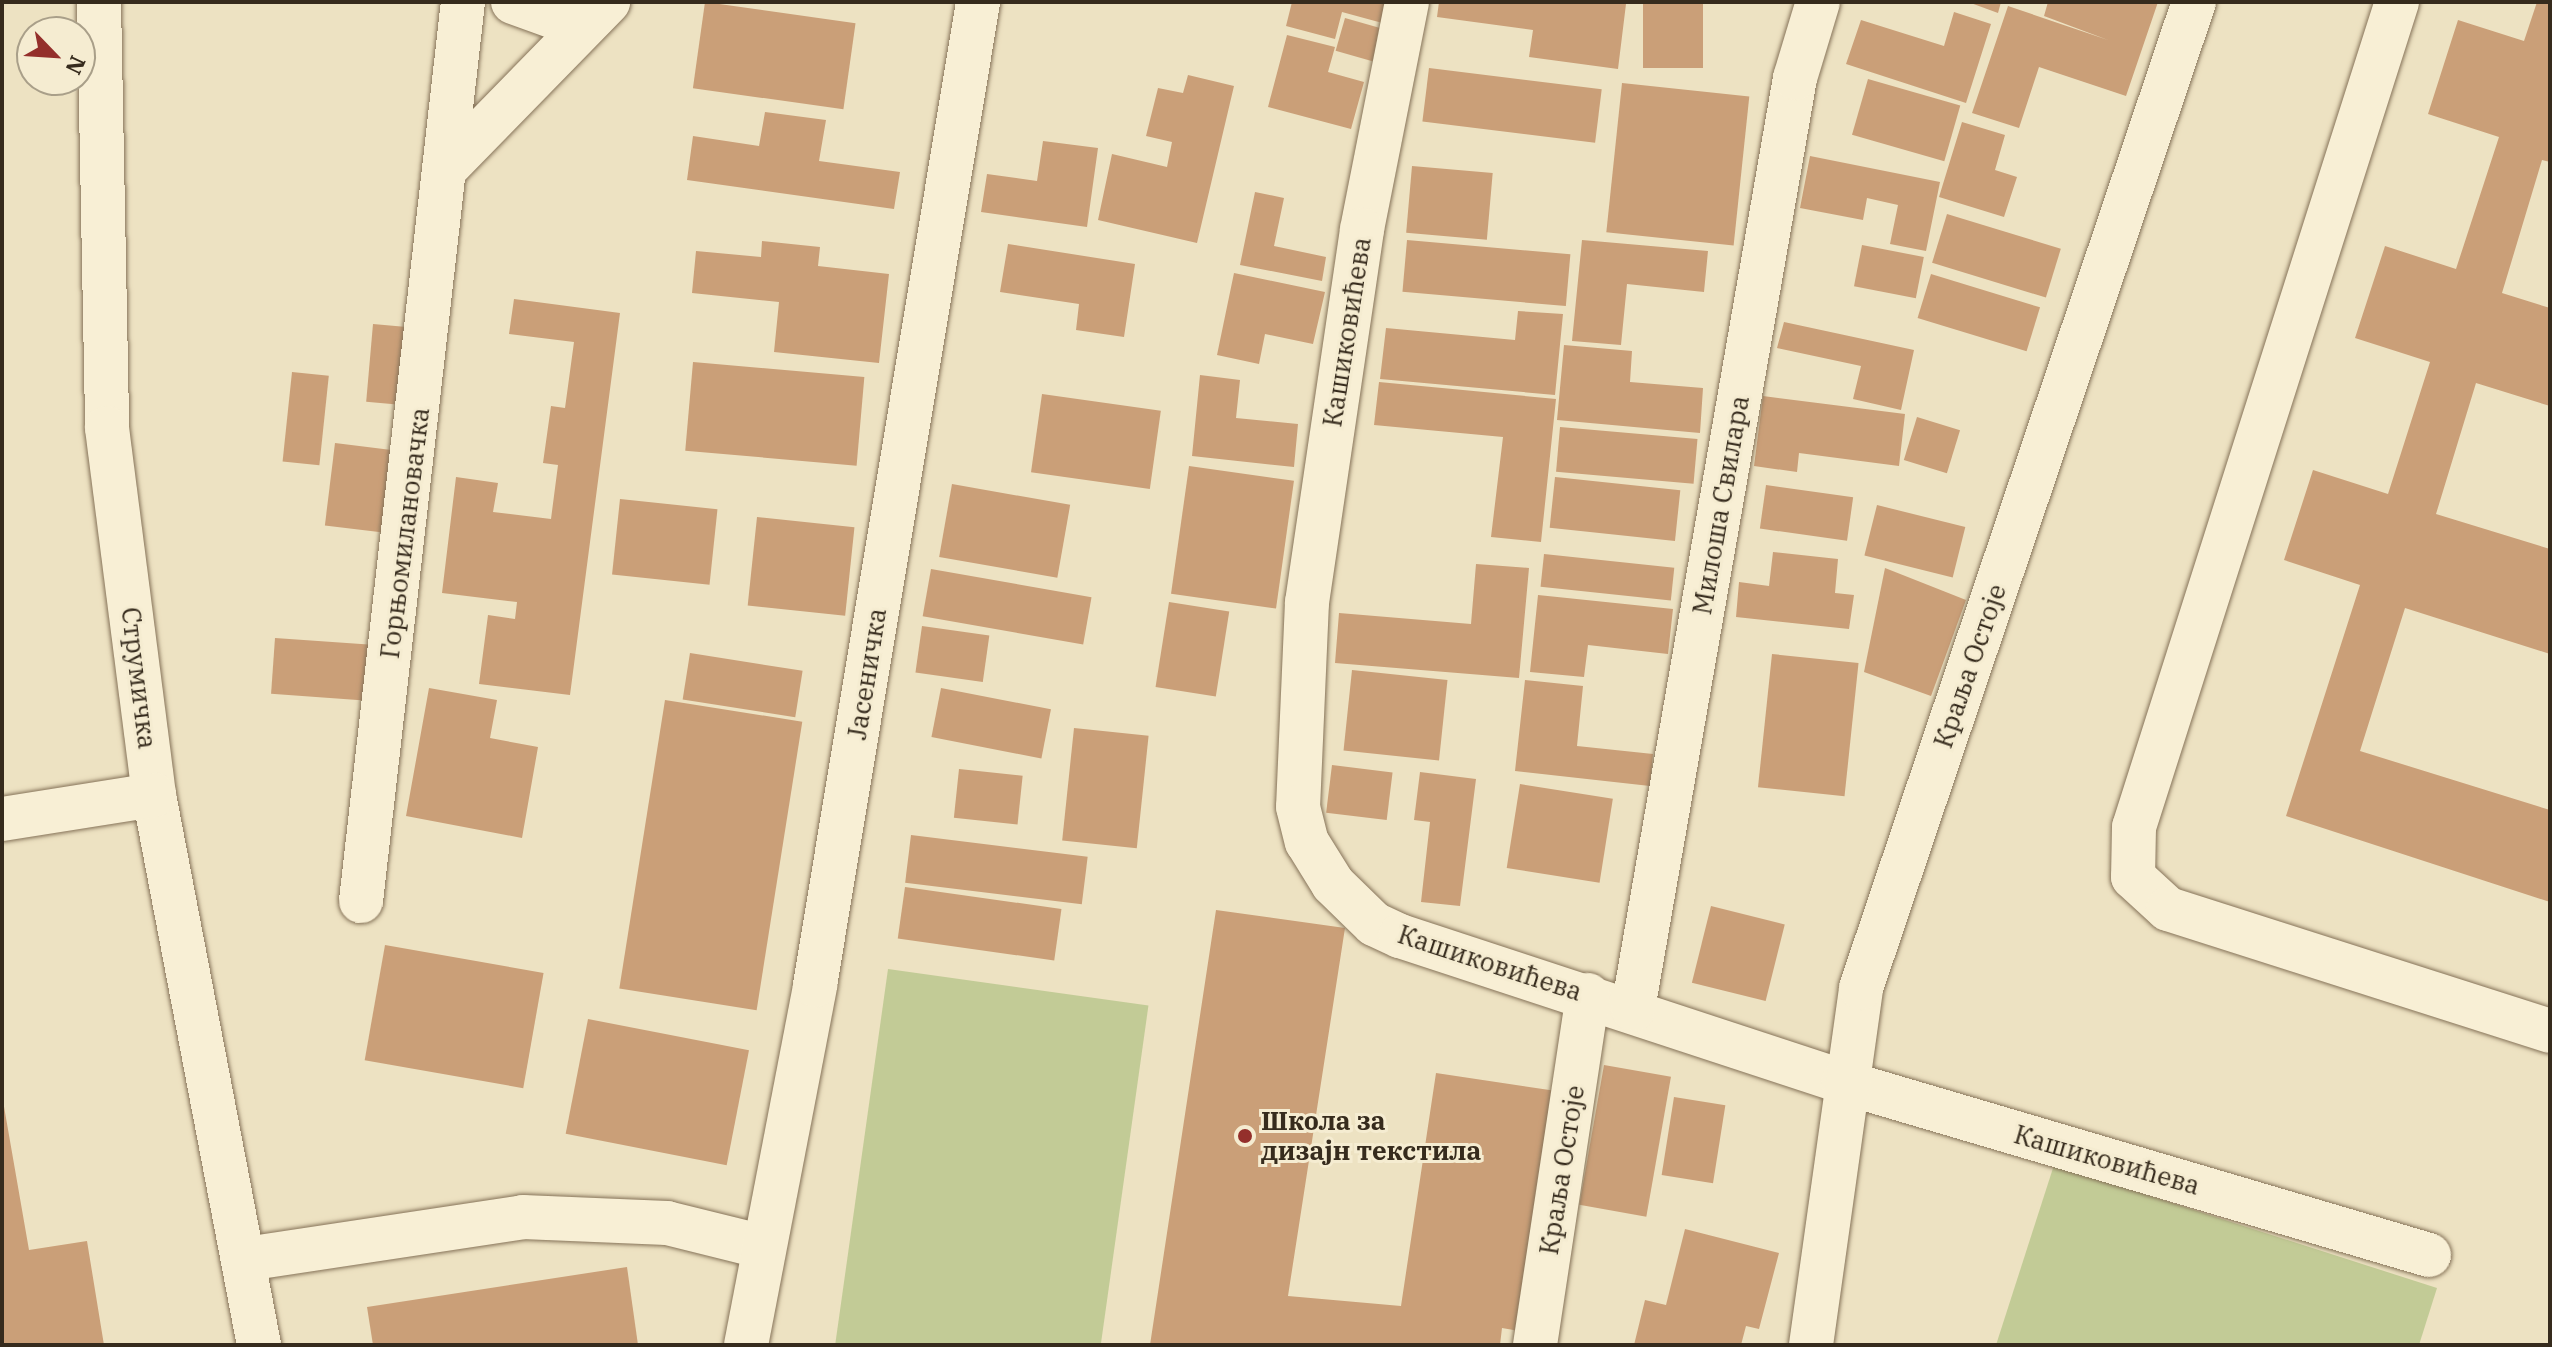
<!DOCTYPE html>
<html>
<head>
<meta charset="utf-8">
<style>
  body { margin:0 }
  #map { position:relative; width:2552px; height:1347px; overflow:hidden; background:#ede2c2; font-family:"IBM Plex Serif",serif }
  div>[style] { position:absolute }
  .green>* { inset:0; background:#c2cb96; transform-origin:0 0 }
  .building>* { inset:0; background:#ca9f78; transform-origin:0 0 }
  .roads { filter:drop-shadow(0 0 2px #867359) drop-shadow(0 0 2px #867359) }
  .minor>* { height:44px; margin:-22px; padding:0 22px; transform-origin:22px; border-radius:22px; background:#f8efd5 }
  .dots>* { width:22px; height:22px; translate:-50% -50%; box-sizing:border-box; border:4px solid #f5ecd1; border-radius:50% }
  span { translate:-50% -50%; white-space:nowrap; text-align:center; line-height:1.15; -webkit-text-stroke:6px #f5ecd1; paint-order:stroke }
  .street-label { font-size:26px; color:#362b1d }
  .poi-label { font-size:26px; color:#362b1d; font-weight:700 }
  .left { translate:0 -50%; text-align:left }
  .frame { position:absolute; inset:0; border:4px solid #362b1d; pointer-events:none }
  .north { position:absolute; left:16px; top:16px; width:80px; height:80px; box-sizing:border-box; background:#f5ecd1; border:2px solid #a99f89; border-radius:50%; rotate:115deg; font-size:22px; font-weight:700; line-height:32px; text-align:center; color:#362b1d }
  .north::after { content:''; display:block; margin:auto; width:28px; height:36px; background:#942f2b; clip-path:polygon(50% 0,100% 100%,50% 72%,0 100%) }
</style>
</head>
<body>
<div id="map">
  <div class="green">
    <i style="left:888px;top:969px;width:263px;height:381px;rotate:8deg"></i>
    <i style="clip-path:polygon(2054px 1165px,2437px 1288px,2419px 1345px,1996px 1345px)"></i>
  </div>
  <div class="building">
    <i style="left:705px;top:2px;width:152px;height:87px;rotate:8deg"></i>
    <i style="clip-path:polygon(1292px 2px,1392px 2px,1386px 24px,1342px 12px,1335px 39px,1286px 26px)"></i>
    <i style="clip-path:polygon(1439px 2px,1626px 4px,1618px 69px,1529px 57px,1533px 30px,1437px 17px)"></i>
    <i style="left:1643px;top:2px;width:60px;height:66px"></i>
    <i style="clip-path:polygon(1968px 2px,2001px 2px,1998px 13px)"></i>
    <i style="clip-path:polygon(2048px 2px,2158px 2px,2126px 96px,2039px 67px,2019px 128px,1972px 113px,2008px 6px,2108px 40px,2044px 16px)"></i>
    <i style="clip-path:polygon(2537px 2px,2550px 2px,2550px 162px,2542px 160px,2502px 293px,2550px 308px,2550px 406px,2476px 383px,2436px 514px,2550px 549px,2550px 654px,2405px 608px,2360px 751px,2550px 810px,2550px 902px,2286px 816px,2360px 585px,2284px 560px,2313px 470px,2388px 494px,2430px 362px,2355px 338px,2385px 246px,2456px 269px,2499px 137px,2428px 114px,2458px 20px,2524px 41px)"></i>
    <i style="clip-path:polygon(1954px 12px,1991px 24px,1966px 103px,1846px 64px,1861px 20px,1944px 46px)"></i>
    <i style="left:1345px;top:18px;width:41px;height:34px;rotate:16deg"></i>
    <i style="clip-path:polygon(1287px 35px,1335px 47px,1328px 72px,1364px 82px,1351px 129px,1268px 107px)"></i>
    <i style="left:1429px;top:68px;width:174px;height:54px;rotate:7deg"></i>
    <i style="clip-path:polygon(1188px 75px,1234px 86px,1197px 243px,1098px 220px,1112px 154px,1167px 167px,1172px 142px,1146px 136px,1158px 88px,1183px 93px)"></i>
    <i style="left:1868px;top:79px;width:96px;height:58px;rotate:16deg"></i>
    <i style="left:1622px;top:83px;width:128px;height:150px;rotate:6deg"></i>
    <i style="clip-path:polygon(765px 112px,826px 120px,819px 161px,900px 172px,894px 209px,687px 180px,693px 136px,759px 146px)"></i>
    <i style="clip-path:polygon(1962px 122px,2005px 135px,1995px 170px,2017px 177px,2004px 217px,1939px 197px)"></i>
    <i style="clip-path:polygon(1043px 141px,1098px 148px,1087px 227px,981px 212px,987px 174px,1037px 181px)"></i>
    <i style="clip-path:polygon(1810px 156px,1940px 182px,1926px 251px,1890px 244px,1898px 205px,1867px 198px,1863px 220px,1800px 208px)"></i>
    <i style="left:1412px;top:166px;width:81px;height:67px;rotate:5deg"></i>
    <i style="clip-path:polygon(1255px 192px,1284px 198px,1274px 246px,1326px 257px,1322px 281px,1240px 265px)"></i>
    <i style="left:1947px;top:214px;width:119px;height:51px;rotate:17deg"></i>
    <i style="left:1407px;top:240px;width:164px;height:52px;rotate:5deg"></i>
    <i style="clip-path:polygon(1582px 240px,1708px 251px,1704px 292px,1627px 284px,1621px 345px,1572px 341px)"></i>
    <i style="clip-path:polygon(762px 241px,820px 247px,818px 266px,889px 274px,879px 363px,774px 352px,779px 302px,692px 293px,696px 251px,761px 257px)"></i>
    <i style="clip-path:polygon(1008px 244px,1135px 264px,1124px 337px,1076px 330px,1079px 304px,1000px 292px)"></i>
    <i style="left:1862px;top:245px;width:63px;height:42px;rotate:11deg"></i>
    <i style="clip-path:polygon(1234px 273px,1325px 292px,1313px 344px,1265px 334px,1259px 364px,1217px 355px)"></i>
    <i style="left:1931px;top:274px;width:114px;height:46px;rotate:17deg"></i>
    <i style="clip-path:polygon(514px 299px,620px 313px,570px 695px,479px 684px,488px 615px,515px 619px,517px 602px,442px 593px,456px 477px,498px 483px,493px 512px,551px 519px,558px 465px,543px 463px,551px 406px,565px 408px,574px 342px,509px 334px)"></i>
    <i style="clip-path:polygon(1518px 311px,1563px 314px,1555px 395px,1380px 379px,1386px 328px,1515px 340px)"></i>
    <i style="clip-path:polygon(1784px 322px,1914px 350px,1901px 410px,1853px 399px,1861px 366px,1777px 348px)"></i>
    <i style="left:373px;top:324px;width:45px;height:78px;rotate:5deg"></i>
    <i style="clip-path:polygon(1564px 345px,1632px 351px,1630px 382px,1703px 388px,1700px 433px,1557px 420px)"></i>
    <i style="left:693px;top:362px;width:172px;height:89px;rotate:5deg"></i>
    <i style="left:292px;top:372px;width:37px;height:90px;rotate:6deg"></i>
    <i style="clip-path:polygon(1200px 375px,1240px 380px,1236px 418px,1298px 424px,1294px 467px,1192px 456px)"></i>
    <i style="clip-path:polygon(1379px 382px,1556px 399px,1541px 542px,1491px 537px,1503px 437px,1374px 425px)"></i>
    <i style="left:1042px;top:394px;width:120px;height:79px;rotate:8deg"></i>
    <i style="clip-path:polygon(1763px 396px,1905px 414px,1899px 466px,1799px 453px,1797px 472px,1754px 466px)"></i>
    <i style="left:1917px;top:417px;width:45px;height:45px;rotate:17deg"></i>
    <i style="left:1560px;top:427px;width:138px;height:45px;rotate:5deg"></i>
    <i style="left:335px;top:443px;width:67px;height:83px;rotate:7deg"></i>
    <i style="left:1189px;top:466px;width:106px;height:129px;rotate:8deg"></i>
    <i style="left:1555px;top:477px;width:126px;height:51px;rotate:6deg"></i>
    <i style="left:952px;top:484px;width:120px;height:74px;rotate:10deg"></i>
    <i style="left:1766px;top:485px;width:88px;height:44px;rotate:8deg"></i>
    <i style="left:620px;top:499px;width:98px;height:76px;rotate:6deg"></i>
    <i style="left:1877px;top:505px;width:91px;height:52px;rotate:14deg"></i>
    <i style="left:757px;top:517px;width:98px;height:89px;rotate:6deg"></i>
    <i style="clip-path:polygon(1773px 552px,1838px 559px,1835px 593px,1854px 595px,1849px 629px,1736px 617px,1739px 582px,1769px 586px)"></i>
    <i style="left:1544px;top:554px;width:131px;height:33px;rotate:6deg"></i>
    <i style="clip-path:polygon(1476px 564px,1529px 568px,1519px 678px,1335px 663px,1339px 613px,1471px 624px)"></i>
    <i style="clip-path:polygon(1885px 568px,1966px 600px,1931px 696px,1864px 672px)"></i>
    <i style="left:931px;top:569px;width:163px;height:48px;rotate:10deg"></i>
    <i style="clip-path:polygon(1538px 595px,1673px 609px,1668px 654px,1588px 645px,1584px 677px,1530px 672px)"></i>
    <i style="left:1169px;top:602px;width:61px;height:86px;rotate:9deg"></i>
    <i style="left:922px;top:626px;width:68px;height:47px;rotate:8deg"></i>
    <i style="left:275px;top:638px;width:97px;height:56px;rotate:4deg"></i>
    <i style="left:690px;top:653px;width:114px;height:47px;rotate:9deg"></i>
    <i style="left:1772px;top:654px;width:87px;height:134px;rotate:6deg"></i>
    <i style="left:1352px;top:670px;width:96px;height:81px;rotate:6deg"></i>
    <i style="clip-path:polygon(1525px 680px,1583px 686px,1577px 746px,1653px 754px,1650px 786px,1515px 771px)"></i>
    <i style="clip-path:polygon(429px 688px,497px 700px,490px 738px,538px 747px,522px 838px,406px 816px)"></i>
    <i style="left:941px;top:688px;width:112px;height:50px;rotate:11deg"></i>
    <i style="left:665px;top:700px;width:139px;height:292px;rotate:9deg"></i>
    <i style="left:1074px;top:728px;width:75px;height:113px;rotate:6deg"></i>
    <i style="left:1332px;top:765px;width:61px;height:48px;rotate:7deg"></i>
    <i style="left:959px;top:769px;width:64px;height:49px;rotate:6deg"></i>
    <i style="clip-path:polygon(1420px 772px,1476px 779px,1460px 906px,1421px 902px,1430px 822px,1414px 820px)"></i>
    <i style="left:1520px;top:784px;width:94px;height:85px;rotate:9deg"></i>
    <i style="left:911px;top:835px;width:178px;height:48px;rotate:7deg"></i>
    <i style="left:905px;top:887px;width:158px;height:52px;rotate:8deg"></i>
    <i style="left:1711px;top:906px;width:76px;height:79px;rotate:14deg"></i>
    <i style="clip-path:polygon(1216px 910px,1345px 928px,1288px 1296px,1401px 1306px,1436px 1073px,1563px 1092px,1525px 1332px,1502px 1328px,1500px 1345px,1150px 1345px)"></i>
    <i style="left:385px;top:945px;width:161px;height:117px;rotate:10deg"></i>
    <i style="left:588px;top:1019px;width:164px;height:117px;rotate:11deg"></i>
    <i style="left:1604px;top:1065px;width:68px;height:142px;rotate:10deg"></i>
    <i style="clip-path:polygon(2px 1095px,29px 1250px,87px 1241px,104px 1345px,2px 1345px)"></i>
    <i style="left:1674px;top:1097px;width:52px;height:79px;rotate:9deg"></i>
    <i style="clip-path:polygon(1685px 1229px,1779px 1253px,1759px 1329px,1746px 1326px,1741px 1345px,1634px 1345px,1645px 1300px,1666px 1305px)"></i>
    <i style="clip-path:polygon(627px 1267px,638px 1345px,373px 1345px,367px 1307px)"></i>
  </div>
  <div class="roads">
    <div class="minor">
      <i style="left:99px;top:2px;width:426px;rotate:88.9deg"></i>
      <i style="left:107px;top:428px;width:370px;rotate:82.7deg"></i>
      <i style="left:154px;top:795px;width:560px;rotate:79.19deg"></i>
      <i style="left:513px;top:2px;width:53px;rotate:19.8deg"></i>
      <i style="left:563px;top:20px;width:30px;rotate:-6deg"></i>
      <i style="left:1407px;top:2px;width:232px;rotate:101.2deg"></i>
      <i style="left:1362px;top:230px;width:376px;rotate:98.4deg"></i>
      <i style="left:1307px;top:602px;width:205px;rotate:92.5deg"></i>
      <i style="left:1298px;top:807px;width:36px;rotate:76deg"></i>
      <i style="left:1307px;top:842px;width:49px;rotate:58.2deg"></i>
      <i style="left:1333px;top:884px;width:57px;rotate:44.3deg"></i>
      <i style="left:1374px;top:924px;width:29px;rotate:25deg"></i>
      <i style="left:1400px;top:936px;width:466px;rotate:18.2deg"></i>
      <i style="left:1843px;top:1082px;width:611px;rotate:16.45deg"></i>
      <i style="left:2397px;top:2px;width:866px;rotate:107.68deg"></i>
      <i style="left:2134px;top:827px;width:50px;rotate:91.1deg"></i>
      <i style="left:2133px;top:877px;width:47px;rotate:42.4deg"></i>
      <i style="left:2168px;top:909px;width:401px;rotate:17.7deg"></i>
      <i style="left:449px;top:165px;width:228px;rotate:-45.7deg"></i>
      <i style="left:2px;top:819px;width:154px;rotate:-9deg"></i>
      <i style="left:361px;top:901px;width:905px;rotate:-83.53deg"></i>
      <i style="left:1633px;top:1009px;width:945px;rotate:-80.13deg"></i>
      <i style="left:1795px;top:78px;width:79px;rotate:-73.2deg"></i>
      <i style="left:246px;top:1259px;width:280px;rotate:-8.6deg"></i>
      <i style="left:523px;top:1217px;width:144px;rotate:2.4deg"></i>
      <i style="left:667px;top:1223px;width:100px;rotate:13.9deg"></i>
      <i style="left:746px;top:1345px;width:367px;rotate:-79.1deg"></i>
      <i style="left:815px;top:985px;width:996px;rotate:-80.58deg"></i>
      <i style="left:1535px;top:1345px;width:354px;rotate:-81.4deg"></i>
      <i style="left:1811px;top:1345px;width:360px;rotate:-82deg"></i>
      <i style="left:1861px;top:988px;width:1041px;rotate:-71.34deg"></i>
    </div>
  </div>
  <div class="dots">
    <i style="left:1245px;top:1136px;background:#942f2b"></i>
  </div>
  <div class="street-label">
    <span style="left:1347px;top:332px;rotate:-81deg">Кашиковићева</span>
    <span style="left:1721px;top:505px;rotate:-80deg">Милоша Свилара</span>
    <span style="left:405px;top:533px;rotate:-83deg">Горњомилановачка</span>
    <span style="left:1970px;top:666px;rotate:-71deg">Краља Остоје</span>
    <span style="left:867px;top:674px;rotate:-81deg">Јасеничка</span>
    <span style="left:139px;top:678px;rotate:83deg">Струмичка</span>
    <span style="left:1490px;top:963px;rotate:18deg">Кашиковићева</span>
    <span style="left:2107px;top:1160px;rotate:16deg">Кашиковићева</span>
    <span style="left:1562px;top:1170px;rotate:-81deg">Краља Остоје</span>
  </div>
  <div class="poi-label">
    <span class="left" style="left:1261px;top:1136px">Школа за<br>дизајн текстила</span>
  </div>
  <div class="frame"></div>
  <div class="north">N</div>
</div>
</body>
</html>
